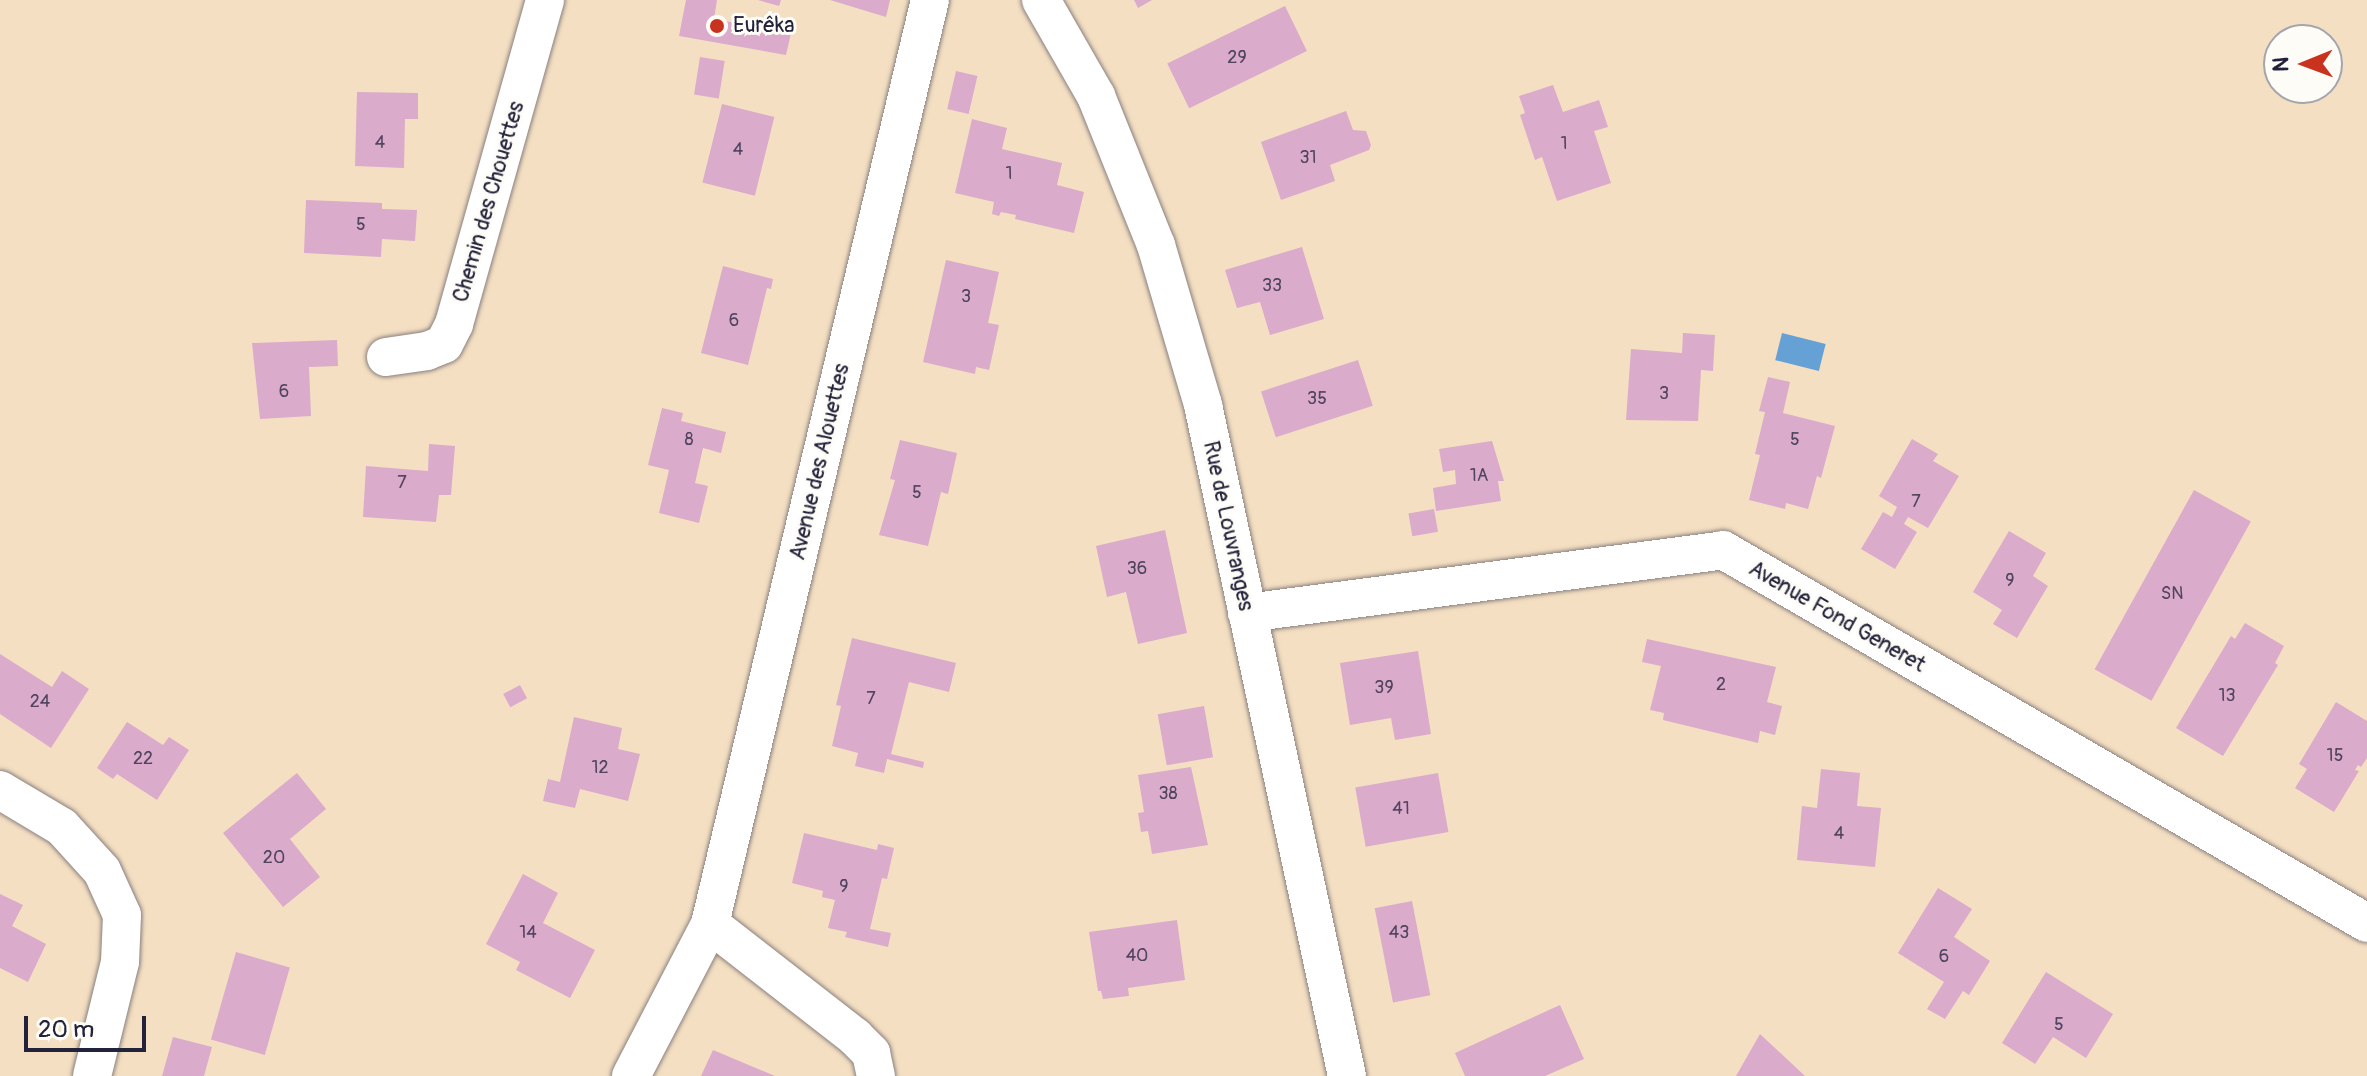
<!DOCTYPE html>
<html>
<head>
<meta charset="utf-8">
<style>
  body { margin:0 }
  #map { position:relative; width:2367px; height:1076px; overflow:hidden; background:#f4dfc3; font-family:Pangolin,sans-serif }
  div>[style] { position:absolute }
  .water>* { inset:0; background:#66a1d6; transform-origin:0 0 }
  .building>* { inset:0; background:#daabcb; transform-origin:0 0 }
  .roads { filter:drop-shadow(0 0 2px #8b807f) drop-shadow(0 0 2px #8b807f) }
  .street>* { height:38px; margin:-19px; padding:0 19px; transform-origin:19px; border-radius:19px; background:#fff }
  .dots>* { width:22px; height:22px; translate:-50% -50%; box-sizing:border-box; border:4px solid #fdfcf7; border-radius:50% }
  span { translate:-50% -50%; white-space:nowrap; text-align:center; line-height:1.15; -webkit-text-stroke:6px #fdfcf7; paint-order:stroke }
  .number-label { font-size:18px; color:#50445f }
  .number-label span { -webkit-text-stroke-width:0 }
  .poi-label { font-size:22px; color:#22223b }
  .left { translate:0 -50%; text-align:left }
  .street-label { font-size:22px; color:#22223b }
  .north { position:absolute; left:2263px; top:24px; width:80px; height:80px; box-sizing:border-box; background:#fdfcf7; border:2px solid #a5a5ac; border-radius:50%; rotate:269deg; font-size:22px; font-weight:700; line-height:32px; text-align:center; color:#22223b }
  .north::after { content:''; display:block; margin:auto; width:28px; height:36px; background:#c8321e; clip-path:polygon(50% 0,100% 100%,50% 72%,0 100%) }
  .scale { position:absolute; left:24px; top:1016px; width:122px; height:36px; box-sizing:border-box; border:4px solid #22223b; border-top:0; padding-left:10px; font-size:24px; line-height:28px; white-space:nowrap; color:#22223b; -webkit-text-stroke:6px #fdfcf7; paint-order:stroke }
</style>
</head>
<body>
<div id="map">
  <div class="water">
    <i style="left:1782px;top:333px;width:45px;height:28px;rotate:14deg"></i>
  </div>
  <div class="building">
    <i style="clip-path:polygon(686px 0,717px 0,714px 19px,791px 33px,786px 55px,679px 36px)"></i>
    <i style="clip-path:polygon(758px 0,781px 0,779px 6px)"></i>
    <i style="clip-path:polygon(830px 0,890px 0,886px 17px)"></i>
    <i style="clip-path:polygon(1134px 0,1152px 0,1138px 8px)"></i>
    <i style="left:1285px;top:6px;width:50px;height:131px;rotate:64deg"></i>
    <i style="left:700px;top:57px;width:25px;height:38px;rotate:9deg"></i>
    <i style="left:956px;top:71px;width:22px;height:39px;rotate:13deg"></i>
    <i style="clip-path:polygon(1553px 85px,1563px 112px,1599px 100px,1608px 127px,1594px 131px,1611px 183px,1557px 201px,1542px 157px,1535px 160px,1520px 115px,1525px 113px,1519px 96px)"></i>
    <i style="clip-path:polygon(357px 92px,418px 93px,418px 119px,405px 119px,404px 168px,355px 166px)"></i>
    <i style="left:722px;top:104px;width:54px;height:81px;rotate:14deg"></i>
    <i style="clip-path:polygon(1346px 111px,1353px 130px,1366px 131px,1371px 145px,1369px 150px,1330px 165px,1335px 181px,1281px 200px,1261px 142px)"></i>
    <i style="clip-path:polygon(972px 119px,1007px 128px,1002px 149px,1062px 163px,1057px 185px,1084px 192px,1074px 233px,1015px 219px,1016px 215px,1001px 212px,999px 216px,992px 214px,994px 202px,955px 193px)"></i>
    <i style="clip-path:polygon(306px 200px,382px 203px,382px 209px,417px 210px,415px 241px,382px 239px,381px 257px,304px 253px)"></i>
    <i style="clip-path:polygon(1302px 247px,1324px 319px,1270px 335px,1260px 302px,1237px 308px,1225px 270px)"></i>
    <i style="clip-path:polygon(946px 260px,999px 272px,988px 323px,999px 325px,989px 370px,976px 367px,975px 374px,923px 362px)"></i>
    <i style="clip-path:polygon(723px 266px,773px 279px,771px 289px,767px 288px,748px 365px,701px 353px)"></i>
    <i style="clip-path:polygon(1683px 333px,1715px 335px,1713px 371px,1701px 370px,1698px 421px,1626px 420px,1631px 349px,1682px 353px)"></i>
    <i style="clip-path:polygon(337px 340px,338px 366px,309px 367px,311px 416px,260px 419px,252px 343px)"></i>
    <i style="left:1358px;top:360px;width:48px;height:102px;rotate:72deg"></i>
    <i style="clip-path:polygon(1768px 377px,1790px 382px,1783px 413px,1835px 426px,1821px 478px,1817px 476px,1808px 509px,1786px 503px,1785px 509px,1749px 500px,1760px 455px,1755px 454px,1765px 412px,1759px 411px)"></i>
    <i style="clip-path:polygon(662px 408px,683px 413px,681px 421px,726px 432px,721px 453px,703px 448px,695px 483px,708px 486px,699px 523px,659px 513px,669px 470px,648px 465px)"></i>
    <i style="clip-path:polygon(1912px 439px,1938px 454px,1933px 461px,1959px 476px,1928px 528px,1908px 517px,1904px 524px,1917px 532px,1895px 569px,1861px 549px,1883px 512px,1892px 517px,1897px 507px,1879px 496px)"></i>
    <i style="clip-path:polygon(900px 440px,957px 453px,948px 494px,941px 492px,928px 546px,879px 535px,895px 480px,890px 479px)"></i>
    <i style="clip-path:polygon(1492px 441px,1504px 481px,1498px 481px,1501px 501px,1436px 511px,1433px 488px,1456px 484px,1455px 470px,1443px 472px,1439px 449px)"></i>
    <i style="clip-path:polygon(429px 444px,455px 446px,451px 495px,439px 495px,436px 522px,363px 517px,366px 466px,428px 471px)"></i>
    <i style="left:2194px;top:490px;width:65px;height:205px;rotate:29deg"></i>
    <i style="left:1434px;top:509px;width:23px;height:26px;rotate:80deg"></i>
    <i style="clip-path:polygon(1165px 530px,1187px 633px,1138px 644px,1126px 592px,1107px 597px,1096px 546px)"></i>
    <i style="clip-path:polygon(2009px 531px,2046px 553px,2033px 576px,2048px 586px,2017px 638px,1993px 624px,2002px 610px,1973px 592px)"></i>
    <i style="clip-path:polygon(2245px 623px,2284px 646px,2275px 663px,2278px 665px,2223px 756px,2176px 728px,2231px 636px,2235px 639px)"></i>
    <i style="clip-path:polygon(852px 638px,956px 663px,949px 692px,909px 682px,891px 754px,924px 762px,923px 768px,887px 759px,884px 773px,855px 766px,858px 753px,832px 746px,841px 706px,836px 705px)"></i>
    <i style="clip-path:polygon(1647px 639px,1776px 667px,1767px 702px,1782px 706px,1775px 735px,1760px 731px,1758px 743px,1663px 720px,1664px 713px,1650px 710px,1661px 666px,1642px 662px)"></i>
    <i style="clip-path:polygon(1418px 651px,1431px 734px,1395px 740px,1391px 718px,1350px 725px,1340px 663px)"></i>
    <i style="clip-path:polygon(0 654px,52px 687px,62px 671px,89px 689px,51px 748px,0 714px)"></i>
    <i style="left:520px;top:685px;width:15px;height:19px;rotate:62deg"></i>
    <i style="clip-path:polygon(2336px 702px,2367px 721px,2367px 758px,2361px 767px,2358px 765px,2355px 770px,2359px 771px,2334px 812px,2295px 788px,2307px 769px,2299px 764px)"></i>
    <i style="left:1204px;top:706px;width:52px;height:47px;rotate:80deg"></i>
    <i style="clip-path:polygon(574px 717px,622px 728px,618px 749px,640px 754px,628px 801px,580px 789px,575px 808px,543px 801px,548px 779px,560px 782px)"></i>
    <i style="clip-path:polygon(127px 722px,163px 745px,169px 737px,189px 750px,157px 800px,117px 774px,113px 779px,97px 768px)"></i>
    <i style="clip-path:polygon(1191px 767px,1208px 845px,1152px 854px,1148px 831px,1141px 832px,1138px 813px,1144px 812px,1138px 775px)"></i>
    <i style="clip-path:polygon(1821px 769px,1860px 773px,1857px 806px,1881px 808px,1875px 867px,1797px 860px,1802px 806px,1817px 808px)"></i>
    <i style="clip-path:polygon(297px 773px,326px 809px,290px 839px,320px 877px,283px 907px,223px 833px)"></i>
    <i style="left:1438px;top:773px;width:60px;height:84px;rotate:80deg"></i>
    <i style="clip-path:polygon(804px 833px,877px 850px,878px 844px,894px 848px,887px 879px,882px 878px,870px 929px,891px 933px,888px 947px,845px 937px,847px 932px,828px 928px,835px 900px,822px 897px,823px 891px,792px 883px)"></i>
    <i style="clip-path:polygon(523px 874px,558px 893px,543px 923px,595px 950px,570px 998px,516px 970px,520px 962px,486px 944px)"></i>
    <i style="clip-path:polygon(1938px 888px,1972px 909px,1954px 937px,1990px 961px,1969px 995px,1963px 991px,1945px 1019px,1927px 1009px,1944px 982px,1898px 953px)"></i>
    <i style="clip-path:polygon(0 894px,23px 905px,12px 926px,46px 944px,28px 982px,0 968px)"></i>
    <i style="left:1412px;top:901px;width:96px;height:38px;rotate:79deg"></i>
    <i style="clip-path:polygon(1177px 920px,1185px 980px,1128px 988px,1129px 996px,1103px 999px,1101px 991px,1098px 991px,1089px 932px)"></i>
    <i style="left:236px;top:952px;width:56px;height:91px;rotate:16deg"></i>
    <i style="clip-path:polygon(2046px 972px,2113px 1014px,2086px 1058px,2053px 1037px,2035px 1064px,2002px 1043px)"></i>
    <i style="clip-path:polygon(1560px 1005px,1584px 1059px,1545px 1076px,1465px 1076px,1455px 1053px)"></i>
    <i style="clip-path:polygon(1760px 1034px,1805px 1076px,1736px 1076px)"></i>
    <i style="clip-path:polygon(173px 1037px,212px 1047px,204px 1076px,162px 1076px)"></i>
    <i style="clip-path:polygon(713px 1050px,775px 1076px,701px 1076px)"></i>
  </div>
  <div class="roads">
    <div class="street">
      <i style="left:1041px;top:0;width:111px;rotate:60.2deg"></i>
      <i style="left:1096px;top:96px;width:161px;rotate:68.1deg"></i>
      <i style="left:1156px;top:245px;width:167px;rotate:73.6deg"></i>
      <i style="left:1203px;top:405px;width:686px;rotate:77.89deg"></i>
      <i style="left:386px;top:357px;width:41px;rotate:-8.3deg"></i>
      <i style="left:427px;top:351px;width:18px;rotate:-22deg"></i>
      <i style="left:444px;top:344px;width:22px;rotate:-63deg"></i>
      <i style="left:454px;top:324px;width:337px;rotate:-74.3deg"></i>
      <i style="left:1247px;top:613px;width:480px;rotate:-7.5deg"></i>
      <i style="left:1723px;top:550px;width:744px;rotate:30.08deg"></i>
      <i style="left:0;top:790px;width:72px;rotate:30.8deg"></i>
      <i style="left:62px;top:827px;width:59px;rotate:47.7deg"></i>
      <i style="left:102px;top:871px;width:48px;rotate:65.6deg"></i>
      <i style="left:122px;top:915px;width:47px;rotate:92.4deg"></i>
      <i style="left:120px;top:962px;width:117px;rotate:103.8deg"></i>
      <i style="left:710px;top:924px;width:184px;rotate:37.9deg"></i>
      <i style="left:855px;top:1037px;width:23px;rotate:45deg"></i>
      <i style="left:871px;top:1053px;width:24px;rotate:78deg"></i>
      <i style="left:631px;top:1076px;width:171px;rotate:-62.5deg"></i>
      <i style="left:710px;top:924px;width:950px;rotate:-76.61deg"></i>
    </div>
  </div>
  <div class="dots">
    <i style="left:717px;top:26px;background:#c8321e"></i>
  </div>
  <div class="number-label">
    <span style="left:1237px;top:58px">29</span>
    <span style="left:380px;top:143px">4</span>
    <span style="left:1564px;top:144px">1</span>
    <span style="left:738px;top:150px">4</span>
    <span style="left:1308px;top:158px">31</span>
    <span style="left:1009px;top:174px">1</span>
    <span style="left:361px;top:225px">5</span>
    <span style="left:1272px;top:286px">33</span>
    <span style="left:966px;top:297px">3</span>
    <span style="left:734px;top:321px">6</span>
    <span style="left:284px;top:392px">6</span>
    <span style="left:1664px;top:394px">3</span>
    <span style="left:1317px;top:399px">35</span>
    <span style="left:689px;top:440px">8</span>
    <span style="left:1795px;top:440px">5</span>
    <span style="left:1479px;top:476px">1A</span>
    <span style="left:402px;top:483px">7</span>
    <span style="left:917px;top:493px">5</span>
    <span style="left:1916px;top:502px">7</span>
    <span style="left:1137px;top:569px">36</span>
    <span style="left:2010px;top:581px">9</span>
    <span style="left:2172px;top:594px">SN</span>
    <span style="left:1721px;top:685px">2</span>
    <span style="left:1384px;top:688px">39</span>
    <span style="left:2227px;top:696px">13</span>
    <span style="left:871px;top:699px">7</span>
    <span style="left:40px;top:702px">24</span>
    <span style="left:2335px;top:756px">15</span>
    <span style="left:143px;top:759px">22</span>
    <span style="left:600px;top:768px">12</span>
    <span style="left:1168px;top:794px">38</span>
    <span style="left:1401px;top:809px">41</span>
    <span style="left:1839px;top:834px">4</span>
    <span style="left:274px;top:858px">20</span>
    <span style="left:844px;top:887px">9</span>
    <span style="left:528px;top:933px">14</span>
    <span style="left:1399px;top:933px">43</span>
    <span style="left:1137px;top:956px">40</span>
    <span style="left:1944px;top:957px">6</span>
    <span style="left:2059px;top:1025px">5</span>
  </div>
  <div class="poi-label">
    <span class="left" style="left:733px;top:26px">Eurêka</span>
  </div>
  <div class="street-label">
    <span style="left:489px;top:202px;rotate:-74deg">Chemin des Chouettes</span>
    <span style="left:820px;top:462px;rotate:-77deg">Avenue des Alouettes</span>
    <span style="left:1228px;top:526px;rotate:78deg">Rue de Louvranges</span>
    <span style="left:1837px;top:617px;rotate:30deg">Avenue Fond Generet</span>
  </div>
  <div class="north">N</div>
  <div class="scale">20 m</div>
</div>
</body>
</html>
